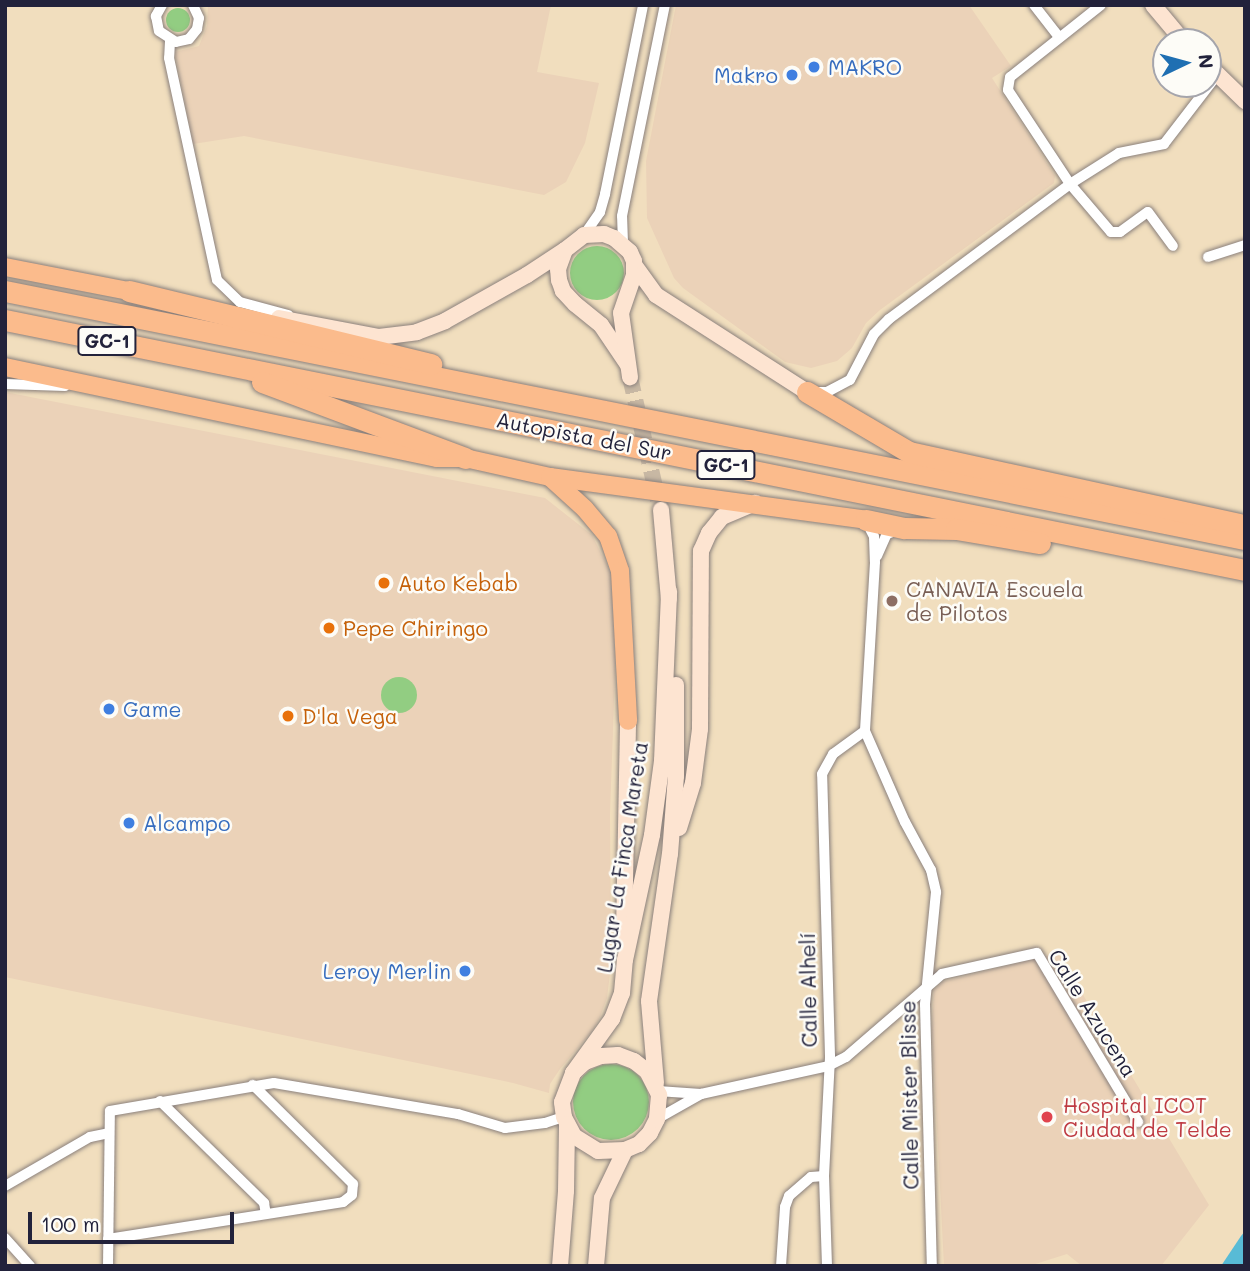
<!DOCTYPE html>
<html>
<head>
<meta charset="utf-8">
<style>
  body { margin:0 }
  #map { position:relative; width:1250px; height:1271px; overflow:hidden; background:#f1debe; font-family:Mali,sans-serif }
  div>[style] { position:absolute }
  .built>* { inset:0; background:#ebd2b8 }
  .green>* { inset:0; background:#92cd82 }
  .round { border-radius:50% }
  .water>* { inset:0; background:#58bbd6 }
  .secondary-tunnel>* { height:16px; margin-top:-8px; transform-origin:0; background:repeating-linear-gradient(90deg,#c8b8a4 0 16px,transparent 0 24px) }
  .roads { filter:drop-shadow(0 0 2px #8a807c) drop-shadow(0 0 2px #8a807c) }
  .street>* { height:10px; margin:-5px; padding:0 5px; transform-origin:5px; border-radius:5px; background:#fff }
  .secondary>* { height:16px; margin:-8px; padding:0 8px; transform-origin:8px; border-radius:8px; background:#fde4d1 }
  .primary>* { height:18px; margin:-9px; padding:0 9px; transform-origin:9px; border-radius:9px; background:#fbbb8c }
  .highway>* { height:21px; margin:-10.5px; padding:0 10.5px; transform-origin:10.5px; border-radius:10.5px; background:#fbbb8c }
  .dots>* { width:19px; height:19px; translate:-50% -50%; box-sizing:border-box; border:4px solid #fdfcf7; border-radius:50% }
  span { translate:-50% -50%; white-space:nowrap; text-align:center; line-height:1.15; -webkit-text-stroke:5px #fdfcf7; paint-order:stroke }
  .shield-label span { padding:2px 5px; background:#fdfcf7; border:2px solid; border-radius:5px; -webkit-text-stroke-width:0 }
  .shield-label { font-size:19px; color:#22223b; font-weight:700 }
  .shop-label { font-size:21px; color:#366cbe }
  .left { translate:0 -50%; text-align:left }
  .right { translate:-100% -50%; text-align:right }
  .street-label { font-size:21px; color:#22223b }
  .food-label { font-size:21px; color:#c56008 }
  .education-label { font-size:21px; color:#785e54 }
  .health-label { font-size:21px; color:#be3a42 }
  .frame { position:absolute; inset:0; border:7px solid #22223b; pointer-events:none }
  .north { position:absolute; left:1152px; top:28px; width:70px; height:70px; box-sizing:border-box; background:#fdfcf7; border:2px solid #a5a5ac; border-radius:50%; rotate:85deg; font-size:19px; font-weight:700; line-height:28px; text-align:center; color:#22223b }
  .north::after { content:''; display:block; margin:auto; width:24px; height:32px; background:#1f6fb2; clip-path:polygon(50% 0,100% 100%,50% 72%,0 100%) }
  .scale { position:absolute; left:28px; top:1212px; width:206px; height:32px; box-sizing:border-box; border:4px solid #22223b; border-top:0; padding-left:9px; font-size:21px; line-height:24px; white-space:nowrap; color:#22223b; -webkit-text-stroke:5px #fdfcf7; paint-order:stroke }
</style>
</head>
<body>
<div id="map">
  <div class="built">
    <i style="clip-path:polygon(208px 5px,551px 5px,537px 72px,599px 83px,585px 143px,566px 182px,544px 195px,244px 136px,193px 144px,175px 52px,199px 46px,207px 26px)"></i>
    <i style="clip-path:polygon(676px 5px,969px 5px,1011px 66px,992px 78px,1055px 176px,1054px 183px,880px 310px,866px 323px,852px 348px,837px 361px,811px 368px,785px 362px,683px 288px,674px 278px,647px 218px,646px 161px)"></i>
    <i style="clip-path:polygon(5px 392px,545px 498px,592px 535px,611px 573px,617px 614px,610px 815px,611px 965px,607px 998px,600px 1017px,592px 1031px,560px 1069px,550px 1084px,549px 1093px,513px 1083px,5px 977px)"></i>
    <i style="clip-path:polygon(1058px 953px,1209px 1205px,1161px 1266px,1082px 1266px,1067px 1254px,1029px 1266px,944px 1266px,932px 1029px,934px 990px,942px 982px)"></i>
  </div>
  <div class="green">
    <i class="round" style="left:166px;top:8px;width:24px;height:24px"></i>
    <i class="round" style="left:570px;top:246px;width:54px;height:54px"></i>
    <i class="round" style="left:381px;top:677px;width:36px;height:36px"></i>
    <i class="round" style="left:573px;top:1064px;width:76px;height:76px"></i>
  </div>
  <div class="water">
    <i style="clip-path:polygon(1245px 1231px,1245px 1266px,1221px 1266px,1241px 1236px)"></i>
  </div>
  <div class="secondary-tunnel">
    <i style="left:630px;top:377px;width:126px;rotate:77.2deg"></i>
  </div>
  <div class="roads">
    <div class="street">
      <i style="left:162px;top:5px;width:13px;rotate:119deg"></i>
      <i style="left:156px;top:16px;width:15px;rotate:79deg"></i>
      <i style="left:159px;top:31px;width:20px;rotate:33deg"></i>
      <i style="left:176px;top:42px;width:13px;rotate:-13deg"></i>
      <i style="left:189px;top:39px;width:13px;rotate:-51deg"></i>
      <i style="left:197px;top:29px;width:11px;rotate:-80deg"></i>
      <i style="left:199px;top:18px;width:14px;rotate:-115deg"></i>
      <i style="left:1034px;top:5px;width:41px;rotate:52deg"></i>
      <i style="left:1101px;top:5px;width:116px;rotate:141.6deg"></i>
      <i style="left:1010px;top:77px;width:13px;rotate:99deg"></i>
      <i style="left:1008px;top:90px;width:113px;rotate:56.6deg"></i>
      <i style="left:1070px;top:184px;width:63px;rotate:49.5deg"></i>
      <i style="left:1111px;top:232px;width:9px"></i>
      <i style="left:1120px;top:232px;width:34px;rotate:-36deg"></i>
      <i style="left:1148px;top:212px;width:42px;rotate:53.7deg"></i>
      <i style="left:170px;top:41px;width:17px;rotate:93deg"></i>
      <i style="left:169px;top:58px;width:227px;rotate:77.8deg"></i>
      <i style="left:217px;top:280px;width:32px;rotate:44deg"></i>
      <i style="left:240px;top:302px;width:50px;rotate:15.2deg"></i>
      <i style="left:584px;top:235px;width:28px;rotate:-55deg"></i>
      <i style="left:600px;top:212px;width:19px;rotate:-74deg"></i>
      <i style="left:605px;top:194px;width:193px;rotate:-78.6deg"></i>
      <i style="left:623px;top:243px;width:27px;rotate:-92deg"></i>
      <i style="left:622px;top:216px;width:215px;rotate:-78.5deg"></i>
      <i style="left:1208px;top:257px;width:39px;rotate:-18deg"></i>
      <i style="left:5px;top:384px;width:60px;rotate:1.9deg"></i>
      <i style="left:815px;top:392px;width:12px"></i>
      <i style="left:827px;top:392px;width:26px;rotate:-28deg"></i>
      <i style="left:850px;top:380px;width:52px;rotate:-62.4deg"></i>
      <i style="left:874px;top:334px;width:21px;rotate:-45deg"></i>
      <i style="left:889px;top:319px;width:226px;rotate:-36.7deg"></i>
      <i style="left:1070px;top:184px;width:58px;rotate:-32.3deg"></i>
      <i style="left:1119px;top:153px;width:46px;rotate:-11.3deg"></i>
      <i style="left:1164px;top:144px;width:88px;rotate:-52.4deg"></i>
      <i style="left:866px;top:521px;width:18px;rotate:63deg"></i>
      <i style="left:874px;top:537px;width:25px;rotate:88deg"></i>
      <i style="left:875px;top:562px;width:169px;rotate:93.4deg"></i>
      <i style="left:865px;top:731px;width:99px;rotate:66.3deg"></i>
      <i style="left:905px;top:822px;width:55px;rotate:61.6deg"></i>
      <i style="left:931px;top:870px;width:23px;rotate:77deg"></i>
      <i style="left:936px;top:892px;width:113px;rotate:95.6deg"></i>
      <i style="left:925px;top:1004px;width:262px;rotate:88.5deg"></i>
      <i style="left:877px;top:556px;width:24px;rotate:-66deg"></i>
      <i style="left:887px;top:534px;width:12px;rotate:-20deg"></i>
      <i style="left:658px;top:1091px;width:43px;rotate:4deg"></i>
      <i style="left:160px;top:1101px;width:146px;rotate:44.4deg"></i>
      <i style="left:264px;top:1203px;width:11px;rotate:80deg"></i>
      <i style="left:657px;top:1119px;width:51px;rotate:-29.6deg"></i>
      <i style="left:701px;top:1094px;width:130px;rotate:-12.4deg"></i>
      <i style="left:828px;top:1066px;width:20px;rotate:-27deg"></i>
      <i style="left:846px;top:1057px;width:127px;rotate:-40.8deg"></i>
      <i style="left:942px;top:974px;width:97px;rotate:-12.5deg"></i>
      <i style="left:1037px;top:953px;width:197px;rotate:59.1deg"></i>
      <i style="left:5px;top:1186px;width:98px;rotate:-30deg"></i>
      <i style="left:90px;top:1137px;width:19px;rotate:-12deg"></i>
      <i style="left:5px;top:1238px;width:38px;rotate:48deg"></i>
      <i style="left:108px;top:1239px;width:238px;rotate:-8.9deg"></i>
      <i style="left:343px;top:1202px;width:11px;rotate:-38deg"></i>
      <i style="left:352px;top:1195px;width:11px;rotate:-85deg"></i>
      <i style="left:353px;top:1184px;width:141px;rotate:-135.3deg"></i>
      <i style="left:108px;top:1266px;width:155px;rotate:-89.3deg"></i>
      <i style="left:110px;top:1111px;width:166px;rotate:-9.7deg"></i>
      <i style="left:274px;top:1083px;width:187px;rotate:9.6deg"></i>
      <i style="left:458px;top:1114px;width:49px;rotate:16.6deg"></i>
      <i style="left:505px;top:1128px;width:40px;rotate:-7.1deg"></i>
      <i style="left:545px;top:1123px;width:20px;rotate:-18deg"></i>
      <i style="left:781px;top:1266px;width:59px;rotate:-86.1deg"></i>
      <i style="left:785px;top:1207px;width:12px;rotate:-70deg"></i>
      <i style="left:789px;top:1196px;width:29px;rotate:-41deg"></i>
      <i style="left:811px;top:1177px;width:13px;rotate:-4deg"></i>
      <i style="left:827px;top:1266px;width:90px;rotate:-91.9deg"></i>
      <i style="left:824px;top:1176px;width:120px;rotate:-87.1deg"></i>
      <i style="left:830px;top:1056px;width:282px;rotate:-91.6deg"></i>
      <i style="left:822px;top:774px;width:23px;rotate:-61deg"></i>
      <i style="left:833px;top:754px;width:39px;rotate:-36deg"></i>
    </div>
    <div class="secondary">
      <i style="left:1153px;top:5px;width:48px;rotate:50deg"></i>
      <i style="left:1208px;top:65px;width:52px;rotate:44.2deg"></i>
      <i style="left:635px;top:266px;width:36px;rotate:54deg"></i>
      <i style="left:656px;top:295px;width:179px;rotate:32.7deg"></i>
      <i style="left:279px;top:318px;width:102px;rotate:10.8deg"></i>
      <i style="left:379px;top:337px;width:38px;rotate:-7deg"></i>
      <i style="left:417px;top:332px;width:30px;rotate:-21deg"></i>
      <i style="left:445px;top:321px;width:94px;rotate:-29.3deg"></i>
      <i style="left:527px;top:275px;width:45px;rotate:-33.3deg"></i>
      <i style="left:628px;top:365px;width:48px;rotate:-124deg"></i>
      <i style="left:601px;top:325px;width:33px;rotate:-141deg"></i>
      <i style="left:575px;top:304px;width:18px;rotate:-133deg"></i>
      <i style="left:563px;top:291px;width:12px;rotate:-110deg"></i>
      <i style="left:559px;top:280px;width:11px;rotate:-95deg"></i>
      <i style="left:558px;top:269px;width:20px;rotate:-70deg"></i>
      <i style="left:565px;top:250px;width:24px;rotate:-38deg"></i>
      <i style="left:584px;top:235px;width:20px;rotate:-3deg"></i>
      <i style="left:604px;top:234px;width:11px;rotate:22deg"></i>
      <i style="left:614px;top:238px;width:21px;rotate:41deg"></i>
      <i style="left:630px;top:252px;width:10px;rotate:66deg"></i>
      <i style="left:634px;top:261px;width:14px;rotate:90deg"></i>
      <i style="left:634px;top:275px;width:40px;rotate:108.9deg"></i>
      <i style="left:621px;top:313px;width:65px;rotate:82deg"></i>
      <i style="left:661px;top:510px;width:89px;rotate:84.9deg"></i>
      <i style="left:679px;top:828px;width:47px;rotate:-72.7deg"></i>
      <i style="left:693px;top:783px;width:54px;rotate:-82.6deg"></i>
      <i style="left:700px;top:729px;width:178px;rotate:-89.7deg"></i>
      <i style="left:701px;top:551px;width:20px;rotate:-66deg"></i>
      <i style="left:709px;top:533px;width:21px;rotate:-51deg"></i>
      <i style="left:722px;top:517px;width:36px;rotate:-23deg"></i>
      <i style="left:624px;top:933px;width:212px;rotate:-88.9deg"></i>
      <i style="left:573px;top:1073px;width:16px;rotate:-43deg"></i>
      <i style="left:585px;top:1062px;width:17px;rotate:-21deg"></i>
      <i style="left:601px;top:1056px;width:17px;rotate:-3deg"></i>
      <i style="left:618px;top:1055px;width:17px;rotate:21deg"></i>
      <i style="left:634px;top:1061px;width:16px;rotate:38deg"></i>
      <i style="left:647px;top:1071px;width:27px;rotate:63deg"></i>
      <i style="left:659px;top:1095px;width:24px;rotate:95deg"></i>
      <i style="left:657px;top:1119px;width:16px;rotate:117deg"></i>
      <i style="left:650px;top:1133px;width:16px;rotate:135deg"></i>
      <i style="left:639px;top:1144px;width:15px;rotate:157deg"></i>
      <i style="left:625px;top:1150px;width:27px;rotate:178deg"></i>
      <i style="left:598px;top:1151px;width:28px;rotate:-148deg"></i>
      <i style="left:574px;top:1136px;width:21px;rotate:-118deg"></i>
      <i style="left:564px;top:1117px;width:15px;rotate:-98deg"></i>
      <i style="left:562px;top:1102px;width:31px;rotate:-69deg"></i>
      <i style="left:573px;top:1073px;width:67px;rotate:-54.2deg"></i>
      <i style="left:612px;top:1019px;width:28px;rotate:-69deg"></i>
      <i style="left:622px;top:993px;width:33px;rotate:-85deg"></i>
      <i style="left:625px;top:960px;width:128px;rotate:-77.8deg"></i>
      <i style="left:652px;top:835px;width:75px;rotate:-82.3deg"></i>
      <i style="left:662px;top:761px;width:170px;rotate:-87.6deg"></i>
      <i style="left:656px;top:1083px;width:82px;rotate:-94.9deg"></i>
      <i style="left:649px;top:1001px;width:148px;rotate:-81.9deg"></i>
      <i style="left:670px;top:854px;width:78px;rotate:-85.6deg"></i>
      <i style="left:676px;top:776px;width:91px;rotate:-90deg"></i>
      <i style="left:560px;top:1266px;width:75px;rotate:-85.4deg"></i>
      <i style="left:566px;top:1191px;width:67px;rotate:-89.1deg"></i>
      <i style="left:596px;top:1266px;width:68px;rotate:-85deg"></i>
      <i style="left:602px;top:1198px;width:53px;rotate:-64.4deg"></i>
    </div>
    <div class="primary">
      <i style="left:5px;top:267px;width:126px;rotate:11deg"></i>
      <i style="left:5px;top:367px;width:441px;rotate:11.9deg"></i>
      <i style="left:437px;top:458px;width:28px"></i>
      <i style="left:465px;top:458px;width:87px;rotate:12.6deg"></i>
      <i style="left:550px;top:477px;width:319px;rotate:7.7deg"></i>
      <i style="left:550px;top:477px;width:47px;rotate:42.4deg"></i>
      <i style="left:585px;top:509px;width:35px;rotate:50deg"></i>
      <i style="left:608px;top:536px;width:37px;rotate:71deg"></i>
      <i style="left:620px;top:571px;width:150px;rotate:86.9deg"></i>
    </div>
    <div class="highway">
      <i style="left:5px;top:291px;width:1265px;rotate:11.31deg"></i>
      <i style="left:129px;top:291px;width:311px;rotate:13.6deg"></i>
      <i style="left:5px;top:320px;width:1265px;rotate:11.4deg"></i>
      <i style="left:262px;top:382px;width:217px;rotate:20.5deg"></i>
      <i style="left:807px;top:392px;width:118px;rotate:30.5deg"></i>
      <i style="left:909px;top:452px;width:338px;rotate:12.3deg"></i>
      <i style="left:866px;top:520px;width:39px;rotate:12deg"></i>
      <i style="left:904px;top:528px;width:52px;rotate:1.1deg"></i>
      <i style="left:956px;top:529px;width:85px;rotate:9.5deg"></i>
    </div>
  </div>
  <div class="dots">
    <i style="left:814px;top:67px;background:#3f7fe0"></i>
    <i style="left:792px;top:75px;background:#3f7fe0"></i>
    <i style="left:384px;top:583px;background:#e8710a"></i>
    <i style="left:892px;top:601px;background:#8d6e63"></i>
    <i style="left:329px;top:628px;background:#e8710a"></i>
    <i style="left:109px;top:709px;background:#3f7fe0"></i>
    <i style="left:288px;top:716px;background:#e8710a"></i>
    <i style="left:129px;top:823px;background:#3f7fe0"></i>
    <i style="left:465px;top:971px;background:#3f7fe0"></i>
    <i style="left:1047px;top:1117px;background:#e0444e"></i>
  </div>
  <div class="shield-label">
    <span style="left:107px;top:341px">GC-1</span>
    <span style="left:726px;top:465px">GC-1</span>
  </div>
  <div class="shop-label">
    <span class="left" style="left:828px;top:67px">MAKRO</span>
    <span class="right" style="left:778px;top:75px">Makro</span>
    <span class="left" style="left:123px;top:709px">Game</span>
    <span class="left" style="left:143px;top:823px">Alcampo</span>
    <span class="right" style="left:451px;top:971px">Leroy Merlin</span>
  </div>
  <div class="street-label">
    <span style="left:584px;top:436px;rotate:11deg">Autopista del Sur</span>
    <span style="left:622px;top:857px;rotate:-81deg">Lugar La Finca Mareta</span>
    <span style="left:808px;top:990px;rotate:-91deg">Calle Alhelí</span>
    <span style="left:1093px;top:1013px;rotate:58deg">Calle Azucena</span>
    <span style="left:909px;top:1095px;rotate:-91deg">Calle Mister Blisse</span>
  </div>
  <div class="food-label">
    <span class="left" style="left:398px;top:583px">Auto Kebab</span>
    <span class="left" style="left:343px;top:628px">Pepe Chiringo</span>
    <span class="left" style="left:302px;top:716px">D'la Vega</span>
  </div>
  <div class="education-label">
    <span class="left" style="left:906px;top:601px">CANAVIA Escuela<br>de Pilotos</span>
  </div>
  <div class="health-label">
    <span class="left" style="left:1063px;top:1117px">Hospital ICOT<br>Ciudad de Telde</span>
  </div>
  <div class="frame"></div>
  <div class="north">N</div>
  <div class="scale">100 m</div>
</div>
</body>
</html>
